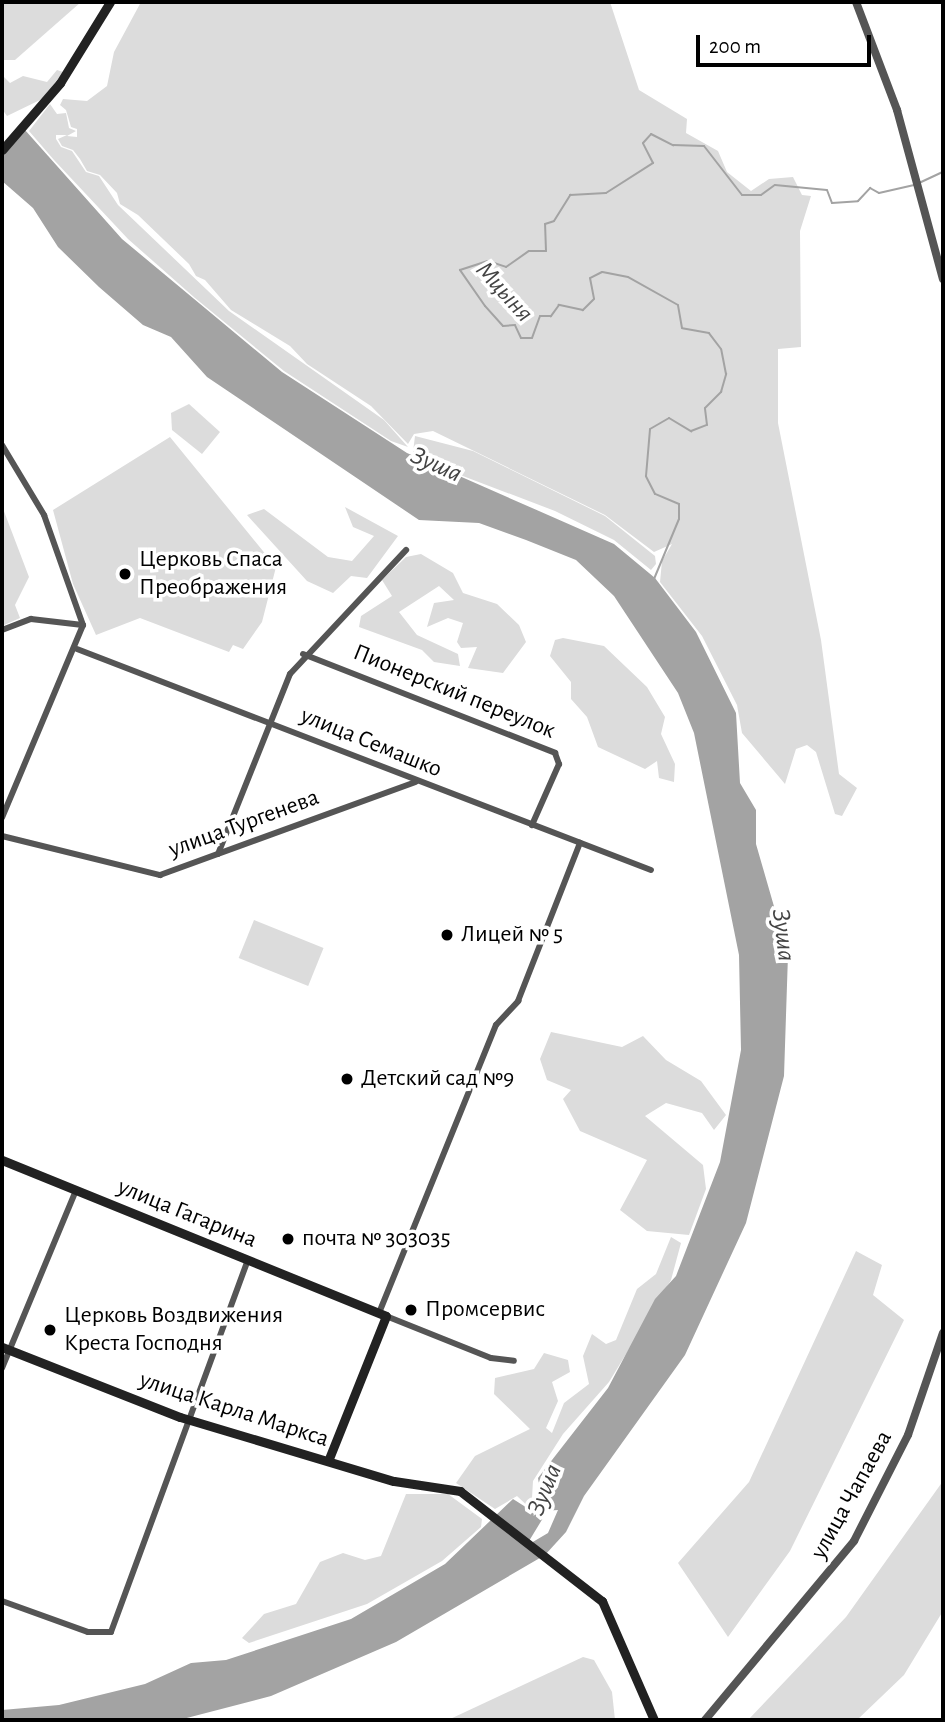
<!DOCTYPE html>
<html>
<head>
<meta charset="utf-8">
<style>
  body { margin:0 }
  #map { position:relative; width:945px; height:1722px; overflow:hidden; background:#fff; font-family:"Alegreya Sans",sans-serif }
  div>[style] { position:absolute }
  .green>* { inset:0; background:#dcdcdc; transform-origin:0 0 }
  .water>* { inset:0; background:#a3a3a3 }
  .stream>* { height:2px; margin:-1px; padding:0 1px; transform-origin:1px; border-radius:1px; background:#a3a3a3 }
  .minor>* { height:6px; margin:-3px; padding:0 3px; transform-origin:3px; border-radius:3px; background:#555 }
  .tertiary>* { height:8px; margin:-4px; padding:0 4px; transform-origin:4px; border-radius:4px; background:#555 }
  .secondary>* { height:9px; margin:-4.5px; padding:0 4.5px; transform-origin:4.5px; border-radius:4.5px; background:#222 }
  .dots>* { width:19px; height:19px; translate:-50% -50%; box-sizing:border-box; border:4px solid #fff; border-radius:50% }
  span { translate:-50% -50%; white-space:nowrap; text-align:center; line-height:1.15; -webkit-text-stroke:7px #fff; paint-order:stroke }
  .poi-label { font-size:24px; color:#000 }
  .left { translate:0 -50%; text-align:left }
  .street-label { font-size:24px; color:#000 }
  .water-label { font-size:26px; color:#444; font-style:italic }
  .frame { position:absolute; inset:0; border:4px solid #000; pointer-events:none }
  .scale { position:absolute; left:696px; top:35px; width:175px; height:32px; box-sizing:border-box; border:4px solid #000; border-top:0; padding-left:9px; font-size:21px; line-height:24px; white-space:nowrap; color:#000; -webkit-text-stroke:5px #fff; paint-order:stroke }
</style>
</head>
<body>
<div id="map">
  <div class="green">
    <i style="clip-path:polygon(2px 2px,81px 2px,15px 60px,2px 60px)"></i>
    <i style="clip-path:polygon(141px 2px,610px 2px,639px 90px,687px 119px,686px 133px,718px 151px,727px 172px,751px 191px,769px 179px,793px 177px,802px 195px,811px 196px,800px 231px,801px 347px,778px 349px,778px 423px,821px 640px,839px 774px,857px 788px,842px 816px,835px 814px,816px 752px,807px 745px,796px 749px,785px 784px,742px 733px,737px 705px,702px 636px,660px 582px,662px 561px,672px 544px,654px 552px,605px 515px,433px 431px,414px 434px,408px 444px,371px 406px,307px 364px,290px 346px,231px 310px,205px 280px,196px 276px,189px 264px,138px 215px,120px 204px,117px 193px,100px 175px,87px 171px,80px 159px,73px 150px,62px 146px,58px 139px,67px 135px,56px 135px,56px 139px,61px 147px,72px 151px,86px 172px,99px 176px,118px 205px,229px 311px,384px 420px,408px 447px,391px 441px,284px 371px,195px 298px,128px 239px,54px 160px,29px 131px,50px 104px,57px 114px,66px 113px,69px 128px,76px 131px,67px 136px,77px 137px,77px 129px,71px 127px,66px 110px,60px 105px,63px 99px,87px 101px,107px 86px,114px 52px)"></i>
    <i style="clip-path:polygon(57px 70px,63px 72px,57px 84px,40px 100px,7px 116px,2px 109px,2px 75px,10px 83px,23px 76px,47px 82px)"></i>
    <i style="clip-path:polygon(189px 404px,220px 432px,202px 454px,172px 430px,171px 413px)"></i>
    <i style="clip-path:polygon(415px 436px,473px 451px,605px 516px,655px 556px,656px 564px,651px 570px,614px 540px,555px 511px,442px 468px,413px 452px)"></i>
    <i style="clip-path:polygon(170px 437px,276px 567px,262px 622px,243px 649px,233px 645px,229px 652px,140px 618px,96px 635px,73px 584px,53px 510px)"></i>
    <i style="clip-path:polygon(2px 506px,29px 577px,15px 605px,20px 618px,2px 626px)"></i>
    <i style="clip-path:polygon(345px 507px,398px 536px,367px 578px,351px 576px,333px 593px,307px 581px,247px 515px,264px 509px,328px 557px,352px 561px,374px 536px,353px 527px)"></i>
    <i style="clip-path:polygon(421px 554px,453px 573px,463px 593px,497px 604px,519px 625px,526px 642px,503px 673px,468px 668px,477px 647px,461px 648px,457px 642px,463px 623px,448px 618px,427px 627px,434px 603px,454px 600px,439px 586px,399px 612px,417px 635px,458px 654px,460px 666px,434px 662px,422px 650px,359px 627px,361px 616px,392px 596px,382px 580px,406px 557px)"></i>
    <i style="clip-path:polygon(563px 638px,604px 646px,647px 687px,665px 717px,661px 734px,675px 764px,674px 782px,659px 778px,657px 761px,645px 769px,598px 747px,587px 717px,571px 699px,571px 682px,550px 656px,555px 640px)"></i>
    <i style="left:254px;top:920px;width:75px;height:41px;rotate:22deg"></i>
    <i style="clip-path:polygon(551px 1032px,622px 1047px,643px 1036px,666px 1060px,701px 1081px,726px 1115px,714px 1130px,702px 1113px,666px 1103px,645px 1116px,703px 1165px,706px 1189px,689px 1235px,647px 1231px,620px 1210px,647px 1160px,580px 1131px,563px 1099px,571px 1090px,547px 1080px,540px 1059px)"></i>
    <i style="clip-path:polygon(671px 1237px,681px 1243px,671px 1280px,609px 1382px,563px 1434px,533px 1481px,532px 1498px,542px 1510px,534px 1512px,517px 1496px,495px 1509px,456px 1483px,475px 1456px,530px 1429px,494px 1394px,495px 1378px,534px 1369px,544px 1353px,568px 1360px,570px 1372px,552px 1382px,558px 1401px,546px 1428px,552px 1433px,564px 1403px,589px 1384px,583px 1356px,592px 1334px,606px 1344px,616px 1340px,637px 1289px,656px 1274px)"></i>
    <i style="clip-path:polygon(856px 1251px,882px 1265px,873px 1295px,904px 1320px,790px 1551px,728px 1637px,678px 1563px,749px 1482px)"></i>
    <i style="clip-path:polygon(943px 1481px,943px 1611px,904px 1675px,857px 1720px,748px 1720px,846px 1617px)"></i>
    <i style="clip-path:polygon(406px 1494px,448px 1494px,482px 1519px,481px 1527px,442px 1561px,367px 1604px,249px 1643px,242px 1638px,264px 1614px,296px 1604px,320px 1562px,343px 1553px,365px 1560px,381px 1556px)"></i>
    <i style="clip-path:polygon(583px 1657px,594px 1660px,612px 1692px,615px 1720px,448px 1720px)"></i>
  </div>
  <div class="water">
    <i style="clip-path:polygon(25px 130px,122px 239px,282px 372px,407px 453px,614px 544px,655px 578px,696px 632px,736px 713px,740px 783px,756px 810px,756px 844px,788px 955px,784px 1076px,746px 1223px,685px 1355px,584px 1496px,566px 1532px,545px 1555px,396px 1642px,271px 1696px,179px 1720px,2px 1720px,2px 1710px,59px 1705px,145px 1684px,191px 1663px,226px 1660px,351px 1619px,445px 1564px,513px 1499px,543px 1518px,526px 1546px,548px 1533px,558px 1510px,543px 1511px,538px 1478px,608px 1388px,655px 1299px,676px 1276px,720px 1162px,741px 1050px,739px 955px,694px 733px,678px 693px,614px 596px,576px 560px,526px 540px,479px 523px,419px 520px,207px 377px,171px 337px,143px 325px,99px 287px,58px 247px,33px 208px,2px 181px,2px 157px)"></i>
  </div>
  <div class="stream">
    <i style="left:919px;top:183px;width:26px;rotate:-25deg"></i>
    <i style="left:654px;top:579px;width:65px;rotate:-67.4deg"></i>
    <i style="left:679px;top:519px;width:15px;rotate:-90deg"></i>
    <i style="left:679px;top:504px;width:26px;rotate:-157deg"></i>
    <i style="left:655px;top:494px;width:20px;rotate:-117deg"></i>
    <i style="left:646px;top:476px;width:47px;rotate:-85.1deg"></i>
    <i style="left:650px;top:429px;width:22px;rotate:-30deg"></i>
    <i style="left:669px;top:418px;width:26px;rotate:31deg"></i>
    <i style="left:691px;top:431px;width:17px;rotate:-21deg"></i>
    <i style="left:707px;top:425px;width:17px;rotate:-97deg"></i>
    <i style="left:705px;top:408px;width:23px;rotate:-45deg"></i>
    <i style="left:721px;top:392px;width:19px;rotate:-74deg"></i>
    <i style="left:726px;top:374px;width:25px;rotate:-101deg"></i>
    <i style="left:721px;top:349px;width:20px;rotate:-127deg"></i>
    <i style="left:709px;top:333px;width:27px;rotate:-170deg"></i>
    <i style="left:682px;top:328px;width:23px;rotate:-100deg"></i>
    <i style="left:678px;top:305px;width:57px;rotate:-150.8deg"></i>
    <i style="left:628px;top:277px;width:26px;rotate:-169deg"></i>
    <i style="left:602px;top:272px;width:13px;rotate:153deg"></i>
    <i style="left:590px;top:278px;width:21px;rotate:79deg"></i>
    <i style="left:594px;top:299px;width:16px;rotate:135deg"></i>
    <i style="left:583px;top:310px;width:25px;rotate:-168deg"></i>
    <i style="left:559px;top:305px;width:14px;rotate:126deg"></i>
    <i style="left:551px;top:316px;width:11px;rotate:180deg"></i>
    <i style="left:540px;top:316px;width:23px;rotate:110deg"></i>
    <i style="left:532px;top:338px;width:11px;rotate:180deg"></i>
    <i style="left:521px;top:338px;width:14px;rotate:-115deg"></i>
    <i style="left:515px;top:325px;width:12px;rotate:175deg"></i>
    <i style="left:503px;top:326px;width:27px;rotate:-132deg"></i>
    <i style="left:485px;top:306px;width:44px;rotate:-124.8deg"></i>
    <i style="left:460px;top:270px;width:29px;rotate:-18deg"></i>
    <i style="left:488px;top:261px;width:19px;rotate:18deg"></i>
    <i style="left:506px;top:267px;width:28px;rotate:-35deg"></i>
    <i style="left:529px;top:251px;width:17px"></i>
    <i style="left:546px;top:251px;width:27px;rotate:-92deg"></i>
    <i style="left:545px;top:224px;width:9px;rotate:-18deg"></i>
    <i style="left:554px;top:221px;width:31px;rotate:-58deg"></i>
    <i style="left:570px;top:195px;width:36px;rotate:-3deg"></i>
    <i style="left:606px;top:193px;width:56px;rotate:-32.6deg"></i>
    <i style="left:653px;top:163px;width:22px;rotate:-117deg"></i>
    <i style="left:643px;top:143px;width:12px;rotate:-48deg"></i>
    <i style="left:651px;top:134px;width:25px;rotate:27deg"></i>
    <i style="left:673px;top:145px;width:31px;rotate:2deg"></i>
    <i style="left:704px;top:146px;width:62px;rotate:52.2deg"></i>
    <i style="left:742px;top:195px;width:19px"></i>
    <i style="left:761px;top:195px;width:17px;rotate:-36deg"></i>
    <i style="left:775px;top:185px;width:52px;rotate:5.5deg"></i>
    <i style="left:827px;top:190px;width:14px;rotate:69deg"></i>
    <i style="left:832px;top:203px;width:26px;rotate:-4deg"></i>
    <i style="left:858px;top:201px;width:18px;rotate:-47deg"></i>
    <i style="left:870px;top:188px;width:10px;rotate:29deg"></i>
    <i style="left:879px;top:193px;width:36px;rotate:-13deg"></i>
  </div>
  <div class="minor">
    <i style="left:2px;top:445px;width:82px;rotate:59deg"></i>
    <i style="left:44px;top:515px;width:117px;rotate:70.5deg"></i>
    <i style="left:83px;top:625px;width:209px;rotate:112.8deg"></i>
    <i style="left:2px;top:630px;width:31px;rotate:-21deg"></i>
    <i style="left:31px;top:619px;width:52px;rotate:6.6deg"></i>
    <i style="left:77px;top:649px;width:615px;rotate:21.06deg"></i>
    <i style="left:303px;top:654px;width:271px;rotate:21.4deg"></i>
    <i style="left:555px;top:753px;width:12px;rotate:70deg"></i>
    <i style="left:559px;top:764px;width:67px;rotate:113.9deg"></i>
    <i style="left:2px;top:836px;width:163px;rotate:13.9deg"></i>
    <i style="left:160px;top:875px;width:272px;rotate:-20deg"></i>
    <i style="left:218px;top:854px;width:194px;rotate:-68.2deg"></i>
    <i style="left:290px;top:674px;width:170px;rotate:-46.9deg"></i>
    <i style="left:379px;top:1313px;width:311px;rotate:-67.9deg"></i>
    <i style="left:496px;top:1025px;width:33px;rotate:-47deg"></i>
    <i style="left:518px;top:1001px;width:170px;rotate:-68.6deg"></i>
    <i style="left:386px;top:1316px;width:113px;rotate:21.8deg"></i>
    <i style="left:491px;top:1358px;width:23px;rotate:7deg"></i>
    <i style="left:2px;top:1368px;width:193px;rotate:-67.4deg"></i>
    <i style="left:2px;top:1601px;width:91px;rotate:19.8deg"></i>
    <i style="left:88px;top:1632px;width:23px"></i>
    <i style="left:111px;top:1632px;width:396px;rotate:-69.8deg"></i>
  </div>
  <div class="tertiary">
    <i style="left:856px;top:2px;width:116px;rotate:69.2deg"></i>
    <i style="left:897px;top:110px;width:175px;rotate:74.8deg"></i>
    <i style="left:705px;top:1720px;width:233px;rotate:-50.2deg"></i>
    <i style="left:854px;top:1541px;width:119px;rotate:-63deg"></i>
    <i style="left:908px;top:1435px;width:108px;rotate:-71.1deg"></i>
  </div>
  <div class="secondary">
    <i style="left:2px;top:150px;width:89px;rotate:-49.1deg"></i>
    <i style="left:60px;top:83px;width:95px;rotate:-58.3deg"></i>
    <i style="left:2px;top:1160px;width:414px;rotate:22.1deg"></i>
    <i style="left:386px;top:1316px;width:156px;rotate:111.8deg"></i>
    <i style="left:2px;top:1347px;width:191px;rotate:21.5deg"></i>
    <i style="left:180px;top:1417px;width:223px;rotate:16.7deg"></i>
    <i style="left:394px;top:1481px;width:67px;rotate:8.6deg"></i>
    <i style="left:460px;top:1491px;width:180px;rotate:37.8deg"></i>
    <i style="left:602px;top:1601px;width:130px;rotate:66.4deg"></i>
  </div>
  <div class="dots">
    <i style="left:125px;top:574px;background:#000"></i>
    <i style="left:447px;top:935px;background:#000"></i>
    <i style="left:347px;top:1079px;background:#000"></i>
    <i style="left:288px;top:1239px;background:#000"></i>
    <i style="left:411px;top:1310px;background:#000"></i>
    <i style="left:50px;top:1330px;background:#000"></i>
  </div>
  <div class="poi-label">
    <span class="left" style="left:139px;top:574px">Церковь Спаса<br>Преображения</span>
    <span class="left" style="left:461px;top:935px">Лицей № 5</span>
    <span class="left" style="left:361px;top:1079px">Детский сад №9</span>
    <span class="left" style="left:302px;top:1239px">почта № 303035</span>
    <span class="left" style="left:425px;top:1310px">Промсервис</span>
    <span class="left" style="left:64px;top:1330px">Церковь Воздвижения<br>Креста Господня</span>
  </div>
  <div class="street-label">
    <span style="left:454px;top:692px;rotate:22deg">Пионерский переулок</span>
    <span style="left:371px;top:743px;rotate:22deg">улица Семашко</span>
    <span style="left:244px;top:824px;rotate:-20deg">улица Тургенева</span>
    <span style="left:187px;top:1214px;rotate:22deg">улица Гагарина</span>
    <span style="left:234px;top:1410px;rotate:18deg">улица Карла Маркса</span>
    <span style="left:852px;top:1495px;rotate:-61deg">улица Чапаева</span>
  </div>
  <div class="water-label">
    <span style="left:504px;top:292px;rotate:48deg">Мцыня</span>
    <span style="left:436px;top:465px;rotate:24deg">Зуша</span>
    <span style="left:783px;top:935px;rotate:83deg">Зуша</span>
    <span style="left:545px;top:1490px;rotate:-68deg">Зуша</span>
  </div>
  <div class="frame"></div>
  <div class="scale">200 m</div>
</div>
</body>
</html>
